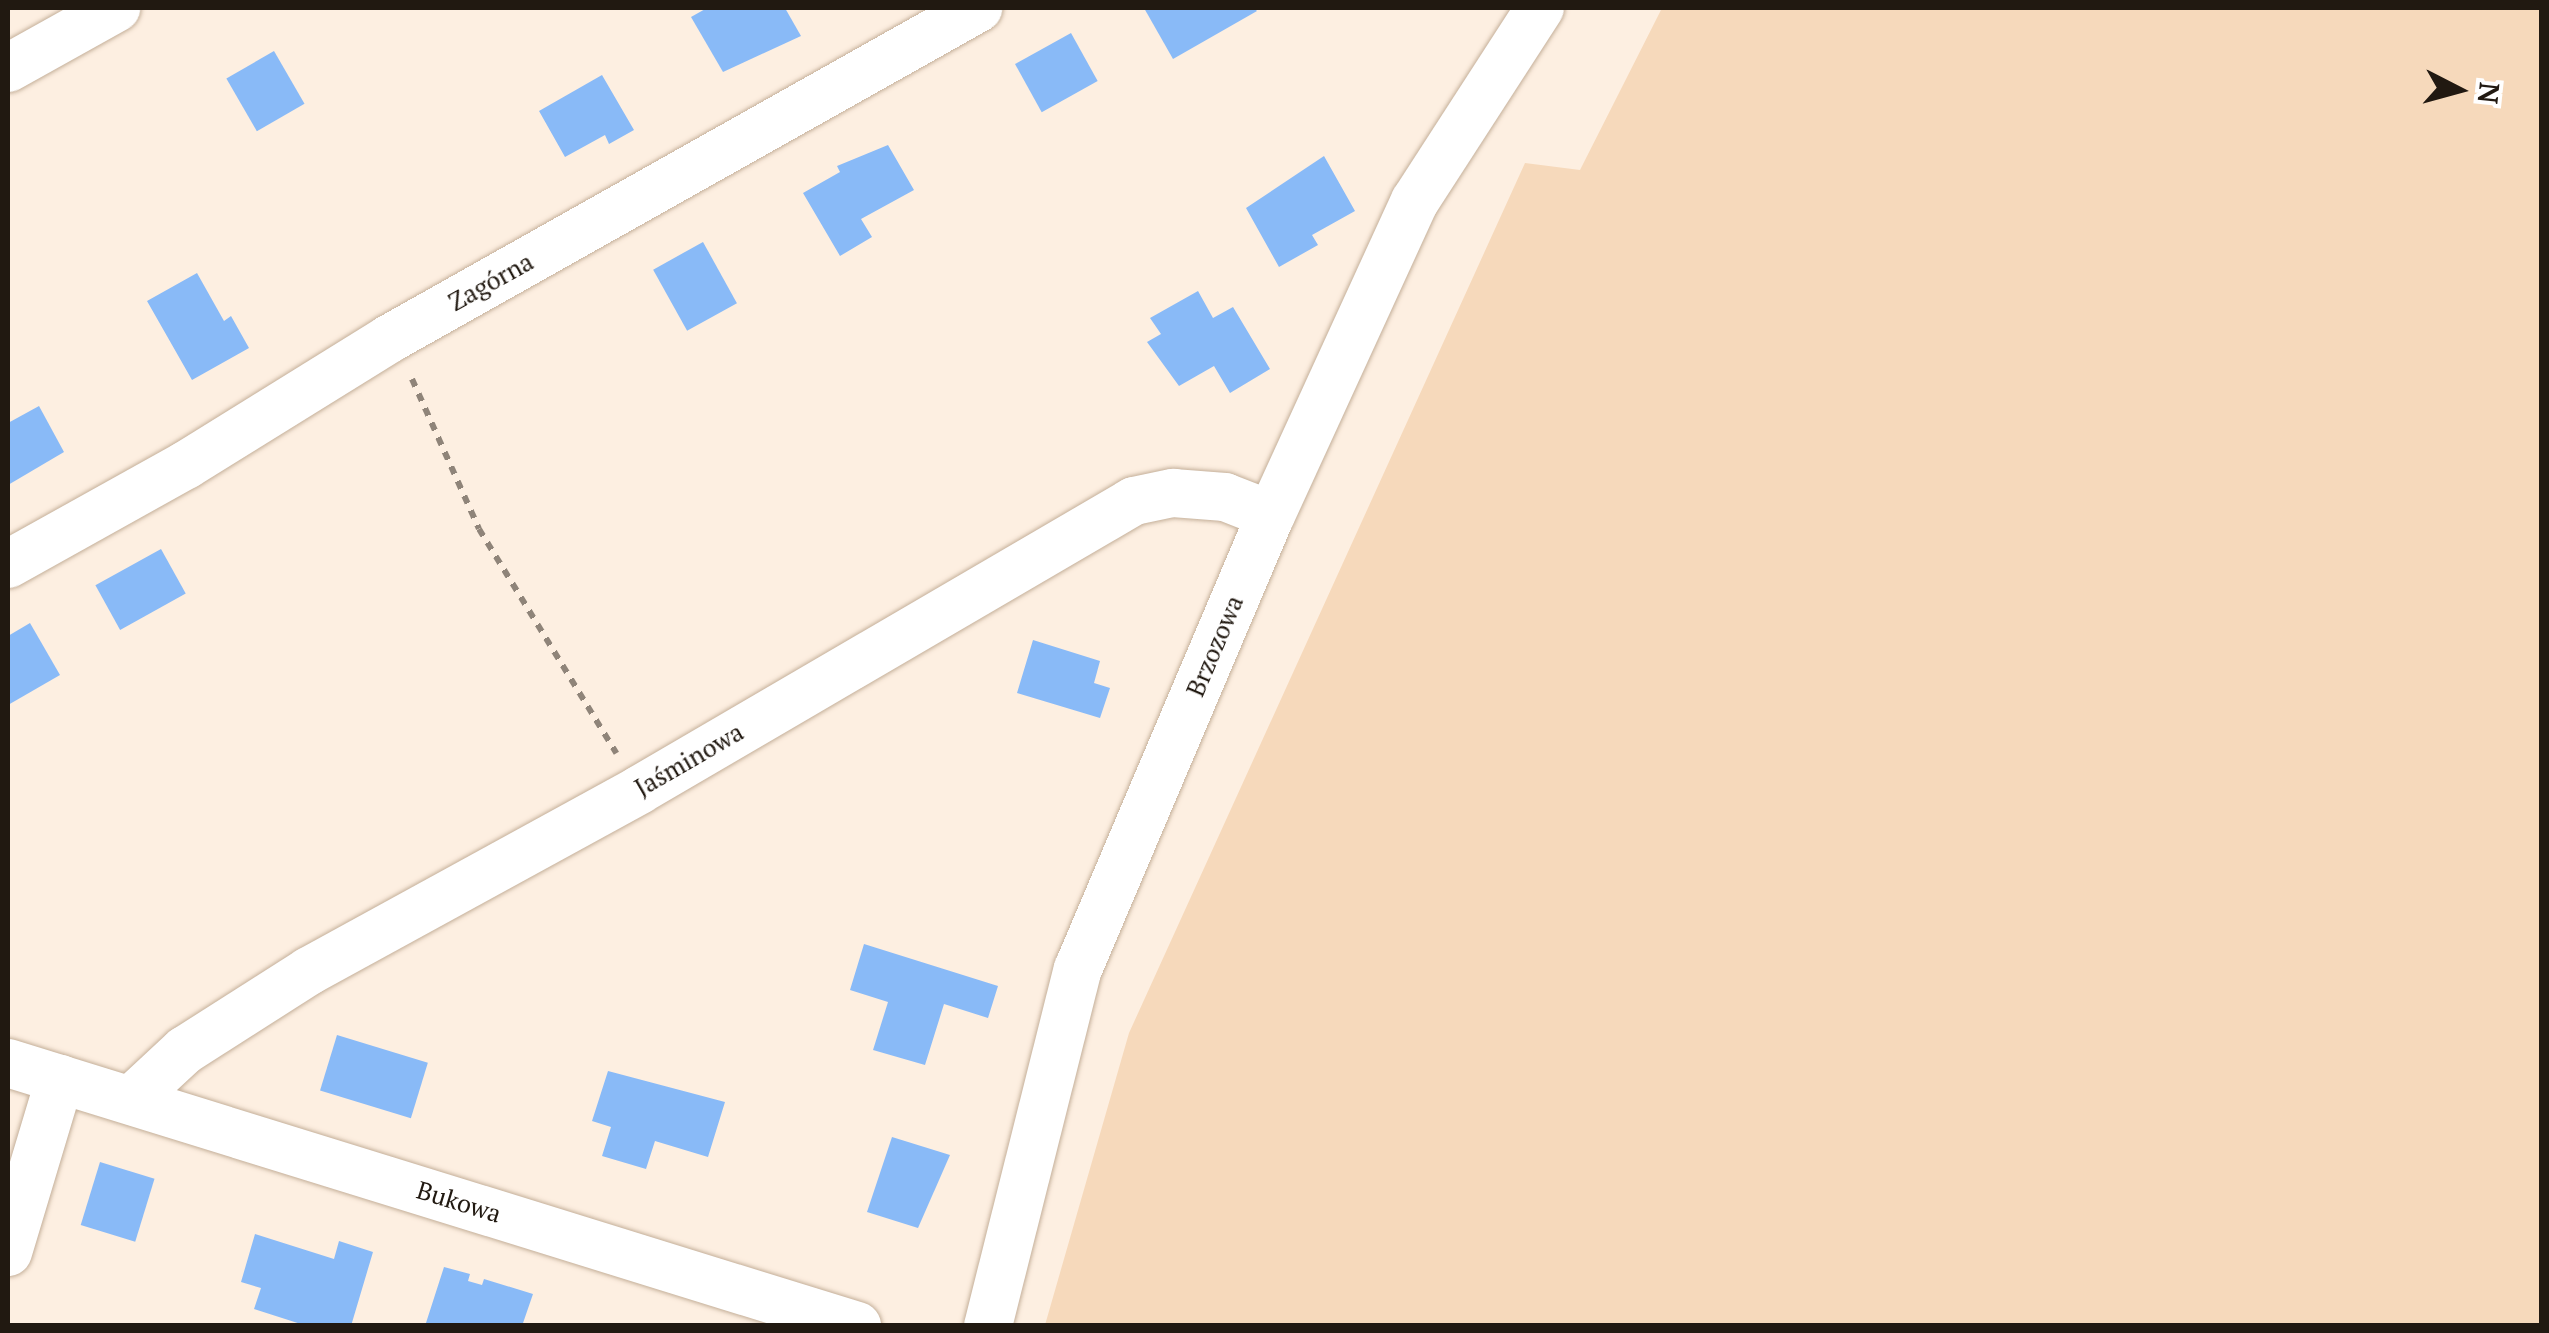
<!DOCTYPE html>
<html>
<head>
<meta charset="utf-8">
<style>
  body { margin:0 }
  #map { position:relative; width:2549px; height:1333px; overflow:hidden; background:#fdefe1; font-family:"PT Serif",serif }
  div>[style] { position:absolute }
  .green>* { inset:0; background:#f6d9bb }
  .building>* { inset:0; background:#89baf7; transform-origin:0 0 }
  .path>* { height:6px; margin-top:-3px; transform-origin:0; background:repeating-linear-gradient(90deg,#8f8479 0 8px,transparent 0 16px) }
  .roads { filter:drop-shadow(0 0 2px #c4af99) drop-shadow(0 0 2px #c4af99) }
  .minor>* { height:48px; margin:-24px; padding:0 24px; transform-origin:24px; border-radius:24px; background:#fff }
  span { translate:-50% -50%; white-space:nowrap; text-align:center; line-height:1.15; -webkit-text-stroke:8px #fff; paint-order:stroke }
  .street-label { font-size:25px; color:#211911 }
  .frame { position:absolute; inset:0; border:10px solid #211911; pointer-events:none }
  .north { position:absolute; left:2409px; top:40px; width:100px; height:100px; -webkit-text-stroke:8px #fff; paint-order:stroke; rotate:96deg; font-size:28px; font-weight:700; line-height:40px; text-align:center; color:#211911 }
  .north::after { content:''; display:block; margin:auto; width:35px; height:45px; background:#211911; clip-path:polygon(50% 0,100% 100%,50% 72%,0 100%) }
</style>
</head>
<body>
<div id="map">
  <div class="green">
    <i style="clip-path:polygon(1662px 8px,2541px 8px,2541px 1325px,1045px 1325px,1129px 1033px,1525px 163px,1580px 170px)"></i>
  </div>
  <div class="building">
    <i style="clip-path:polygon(707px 8px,785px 8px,801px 36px,723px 72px,691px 17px)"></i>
    <i style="clip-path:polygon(1144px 8px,1254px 8px,1257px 11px,1173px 59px)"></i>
    <i style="left:1071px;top:33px;width:55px;height:64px;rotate:61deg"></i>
    <i style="left:274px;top:51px;width:61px;height:55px;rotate:60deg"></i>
    <i style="clip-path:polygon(602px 75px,634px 130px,609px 144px,605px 135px,565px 157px,539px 111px)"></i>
    <i style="clip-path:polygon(888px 145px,914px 190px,861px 219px,872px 237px,840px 256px,803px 193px,840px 172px,837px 166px)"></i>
    <i style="clip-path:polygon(1324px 156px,1355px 211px,1312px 235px,1318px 245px,1279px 267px,1246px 208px)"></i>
    <i style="left:703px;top:242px;width:70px;height:57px;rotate:61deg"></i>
    <i style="clip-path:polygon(197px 273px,224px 321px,231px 316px,249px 348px,192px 380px,147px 301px)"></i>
    <i style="clip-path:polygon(1198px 291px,1213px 318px,1233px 307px,1270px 369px,1230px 393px,1214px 366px,1179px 386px,1147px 342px,1161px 334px,1150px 318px)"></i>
    <i style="clip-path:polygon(39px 406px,64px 452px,8px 485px,8px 423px)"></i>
    <i style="left:161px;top:549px;width:51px;height:75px;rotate:61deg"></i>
    <i style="clip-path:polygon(30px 623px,60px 675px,8px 705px,8px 636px)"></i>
    <i style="clip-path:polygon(1033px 640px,1100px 661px,1094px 683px,1110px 688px,1100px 718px,1017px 693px)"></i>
    <i style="clip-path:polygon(864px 944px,998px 986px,988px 1018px,944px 1004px,925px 1065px,873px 1050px,888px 1002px,850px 990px)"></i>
    <i style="left:337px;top:1035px;width:95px;height:58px;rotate:17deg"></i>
    <i style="clip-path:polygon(608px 1071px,725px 1102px,708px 1157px,655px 1141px,646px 1169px,602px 1156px,611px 1127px,592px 1121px)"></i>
    <i style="clip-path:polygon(892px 1137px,950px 1155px,918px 1228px,867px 1212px)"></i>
    <i style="left:100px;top:1162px;width:57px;height:66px;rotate:17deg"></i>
    <i style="clip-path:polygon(255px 1234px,334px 1259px,339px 1241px,373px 1252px,351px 1326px,307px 1326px,254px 1309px,261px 1288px,241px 1282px)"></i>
    <i style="clip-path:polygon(444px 1267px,470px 1274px,468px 1281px,482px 1285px,484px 1279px,533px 1294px,522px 1326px,425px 1326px)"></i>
  </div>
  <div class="path">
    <i style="left:412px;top:379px;width:164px;rotate:65.9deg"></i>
    <i style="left:479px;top:529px;width:263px;rotate:58.5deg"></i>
  </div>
  <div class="roads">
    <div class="minor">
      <i style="left:8px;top:68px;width:124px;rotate:-29.1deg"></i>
      <i style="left:8px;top:564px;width:204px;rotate:-29.1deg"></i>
      <i style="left:186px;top:465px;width:239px;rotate:-31.8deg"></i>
      <i style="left:389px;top:339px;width:676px;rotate:-29.33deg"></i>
      <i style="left:8px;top:1063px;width:889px;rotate:17.21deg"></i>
      <i style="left:131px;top:1100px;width:74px;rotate:-42.8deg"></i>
      <i style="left:185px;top:1050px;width:147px;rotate:-32.5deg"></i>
      <i style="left:309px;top:971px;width:376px;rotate:-28.7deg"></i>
      <i style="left:639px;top:790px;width:573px;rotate:-30.28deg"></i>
      <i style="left:1134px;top:501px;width:40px;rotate:-12deg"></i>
      <i style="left:1173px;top:493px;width:52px;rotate:4.4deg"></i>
      <i style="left:1225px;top:497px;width:49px;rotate:21.4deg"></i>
      <i style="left:8px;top:1252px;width:181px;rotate:-73.3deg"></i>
      <i style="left:988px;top:1326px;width:368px;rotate:-75.9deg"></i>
      <i style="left:1078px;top:969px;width:493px;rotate:-67deg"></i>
      <i style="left:1271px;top:515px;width:345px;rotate:-65.4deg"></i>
      <i style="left:1415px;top:201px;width:230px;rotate:-57.1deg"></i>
    </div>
  </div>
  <div class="street-label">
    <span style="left:491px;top:282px;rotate:-29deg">Zagórna</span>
    <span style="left:1215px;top:646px;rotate:-67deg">Brzozowa</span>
    <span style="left:689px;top:760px;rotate:-30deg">Jaśminowa</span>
    <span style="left:459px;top:1202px;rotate:17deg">Bukowa</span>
  </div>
  <div class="frame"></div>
  <div class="north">N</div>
</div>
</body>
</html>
